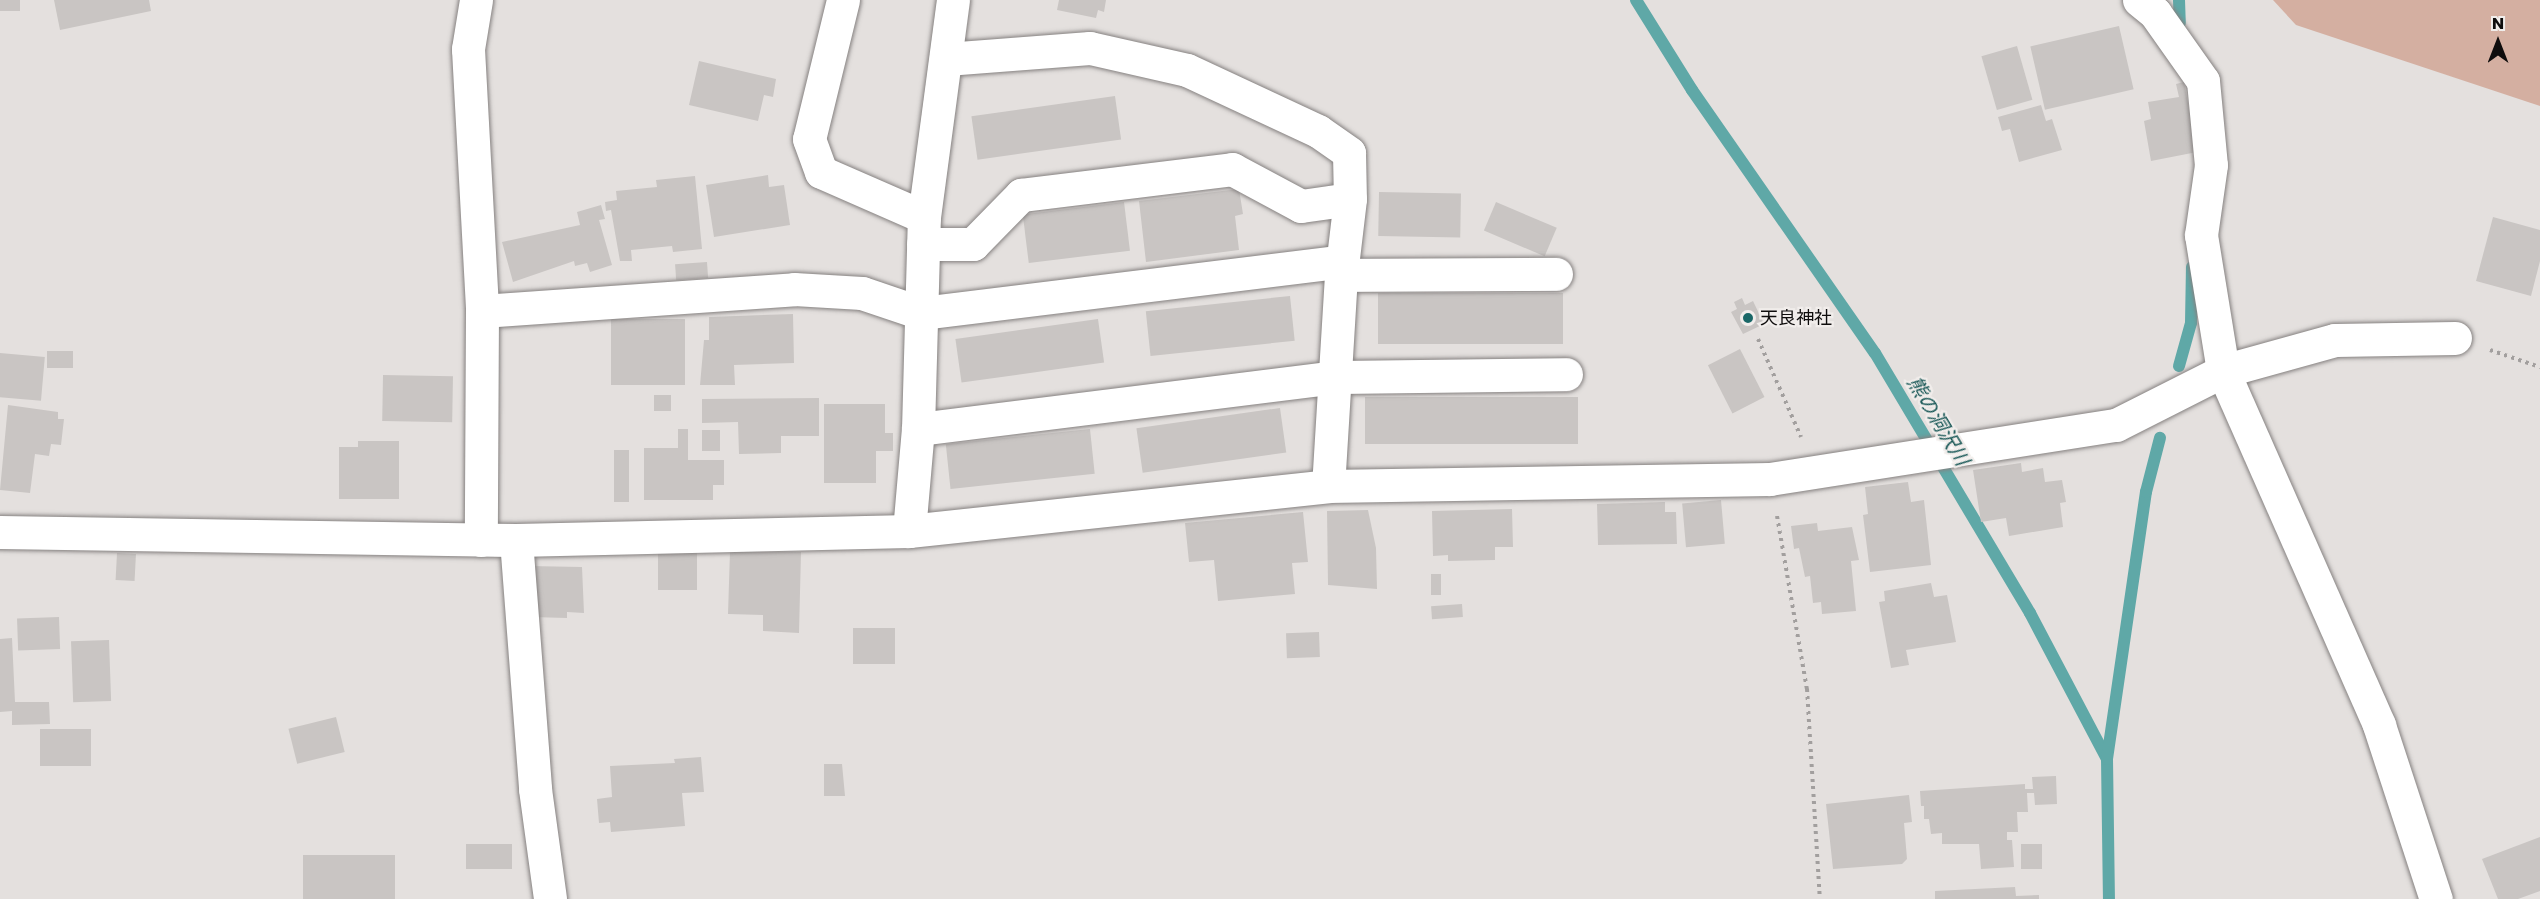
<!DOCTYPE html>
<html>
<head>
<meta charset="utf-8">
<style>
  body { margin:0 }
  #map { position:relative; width:2540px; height:899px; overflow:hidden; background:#e4e0de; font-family:Poppins,"Noto Sans JP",sans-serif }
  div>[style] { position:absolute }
  .green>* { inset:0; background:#d4afa1 }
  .stream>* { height:12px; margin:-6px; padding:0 6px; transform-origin:6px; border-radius:6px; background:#5fa8a7 }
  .building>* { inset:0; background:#c9c5c3; transform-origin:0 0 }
  .path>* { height:4px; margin-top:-2px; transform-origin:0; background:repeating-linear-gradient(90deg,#a29f9e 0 3px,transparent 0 7.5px) }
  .roads { filter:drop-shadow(0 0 2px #858180) drop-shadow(0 0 2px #858180) }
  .minor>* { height:33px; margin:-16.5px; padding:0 16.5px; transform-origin:16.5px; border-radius:16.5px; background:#fff }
  .dots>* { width:16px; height:16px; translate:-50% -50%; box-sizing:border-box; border:3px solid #f1edeb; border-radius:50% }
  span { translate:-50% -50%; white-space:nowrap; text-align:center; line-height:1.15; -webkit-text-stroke:4.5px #f1edeb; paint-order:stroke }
  .poi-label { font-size:18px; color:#0f0d0d }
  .left { translate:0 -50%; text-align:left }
  .water-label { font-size:20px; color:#155554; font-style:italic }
  .north { position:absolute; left:2468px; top:12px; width:60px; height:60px; -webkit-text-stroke:4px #f1edeb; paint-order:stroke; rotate:0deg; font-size:16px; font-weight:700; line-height:24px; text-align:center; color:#0f0d0d }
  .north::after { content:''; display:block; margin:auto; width:21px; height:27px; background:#0f0d0d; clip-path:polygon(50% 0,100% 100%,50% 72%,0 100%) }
</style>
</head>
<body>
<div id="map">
  <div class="green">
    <i style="clip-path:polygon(2273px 0,2540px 0,2540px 106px,2296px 25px)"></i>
  </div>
  <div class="stream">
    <i style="left:1636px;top:0;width:106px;rotate:58.1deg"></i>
    <i style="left:1692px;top:90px;width:320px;rotate:55.2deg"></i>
    <i style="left:1875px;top:353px;width:303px;rotate:59.2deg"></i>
    <i style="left:2030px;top:613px;width:165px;rotate:62.2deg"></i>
    <i style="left:2107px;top:759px;width:140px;rotate:89.2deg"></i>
    <i style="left:2179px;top:0;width:23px;rotate:88deg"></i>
    <i style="left:2179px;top:366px;width:45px;rotate:-74.4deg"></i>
    <i style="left:2191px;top:323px;width:56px;rotate:-89deg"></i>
    <i style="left:2107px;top:759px;width:270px;rotate:-81.7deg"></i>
    <i style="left:2146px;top:492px;width:56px;rotate:-75.5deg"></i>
  </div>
  <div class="building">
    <i style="left:0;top:0;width:20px;height:11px"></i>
    <i style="clip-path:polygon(54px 0,149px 0,151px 11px,60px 30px)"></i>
    <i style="clip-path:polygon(1059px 0,1106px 0,1104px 12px,1098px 10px,1096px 18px,1057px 10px)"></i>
    <i style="left:2119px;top:26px;width:65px;height:91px;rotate:77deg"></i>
    <i style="left:2017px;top:46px;width:56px;height:37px;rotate:74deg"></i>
    <i style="clip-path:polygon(699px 61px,776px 79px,773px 97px,764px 95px,758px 121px,689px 105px)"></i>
    <i style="clip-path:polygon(2184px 82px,2197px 152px,2151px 161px,2144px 121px,2151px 119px,2148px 102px,2179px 97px,2176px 84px)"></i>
    <i style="left:1115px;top:96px;width:44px;height:145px;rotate:82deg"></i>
    <i style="clip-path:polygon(2041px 105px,2046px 121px,2052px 119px,2062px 150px,2019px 162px,2010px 129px,2002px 131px,1998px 117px)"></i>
    <i style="clip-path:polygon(768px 175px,769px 187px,784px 185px,790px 225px,714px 237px,706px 185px)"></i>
    <i style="clip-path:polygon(695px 176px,702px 249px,673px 252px,672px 246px,631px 250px,632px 261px,620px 261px,611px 210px,606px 211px,605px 202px,617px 200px,616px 191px,657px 187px,656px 180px)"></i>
    <i style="clip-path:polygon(1239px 189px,1243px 214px,1235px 216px,1239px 250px,1146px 262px,1139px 201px)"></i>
    <i style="left:1379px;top:192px;width:82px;height:44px;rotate:1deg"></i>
    <i style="left:1124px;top:202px;width:49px;height:102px;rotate:83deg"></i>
    <i style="left:1496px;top:202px;width:66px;height:31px;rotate:23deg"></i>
    <i style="clip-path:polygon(601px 205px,605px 219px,599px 220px,612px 265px,590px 272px,587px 263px,575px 266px,574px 261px,513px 282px,502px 242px,580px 225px,577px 212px)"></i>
    <i style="clip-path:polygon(2493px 217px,2540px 230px,2540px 261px,2531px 296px,2476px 281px)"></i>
    <i style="left:707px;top:262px;width:16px;height:32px;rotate:86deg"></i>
    <i style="left:1378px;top:293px;width:185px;height:51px"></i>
    <i style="left:1290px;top:296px;width:45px;height:145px;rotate:84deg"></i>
    <i style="clip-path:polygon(1742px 298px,1745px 305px,1753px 301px,1764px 324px,1743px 334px,1731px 312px,1737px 309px,1734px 302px)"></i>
    <i style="clip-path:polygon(793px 314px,794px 363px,734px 365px,735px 385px,700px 385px,704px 340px,709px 340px,709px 317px)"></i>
    <i style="left:611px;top:319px;width:74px;height:66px"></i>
    <i style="left:1098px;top:319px;width:44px;height:144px;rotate:82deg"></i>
    <i style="left:1740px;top:349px;width:54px;height:36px;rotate:63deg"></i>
    <i style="left:47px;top:351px;width:26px;height:17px"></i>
    <i style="left:0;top:353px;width:45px;height:44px;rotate:5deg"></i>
    <i style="left:383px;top:375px;width:70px;height:46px;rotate:1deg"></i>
    <i style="left:654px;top:395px;width:17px;height:16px"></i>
    <i style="left:1365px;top:397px;width:213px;height:47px"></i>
    <i style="clip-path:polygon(819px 398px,819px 436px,781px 436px,781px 453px,739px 454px,738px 422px,702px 423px,702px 399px)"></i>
    <i style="clip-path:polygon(824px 404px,885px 404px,885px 433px,893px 433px,893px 451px,876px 451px,876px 483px,824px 483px)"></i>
    <i style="clip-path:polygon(8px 405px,58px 412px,58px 419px,64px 419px,61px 445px,51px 444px,49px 456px,35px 454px,30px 493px,0 490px)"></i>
    <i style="left:1280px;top:408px;width:45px;height:145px;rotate:82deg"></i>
    <i style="clip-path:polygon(678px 429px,688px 429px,688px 460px,724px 460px,724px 485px,713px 485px,713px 500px,644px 500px,644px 448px,678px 448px)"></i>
    <i style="left:1090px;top:429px;width:45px;height:145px;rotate:84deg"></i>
    <i style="left:702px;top:430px;width:18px;height:21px"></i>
    <i style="clip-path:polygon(358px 441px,399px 441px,399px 499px,339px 499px,339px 447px,358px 447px)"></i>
    <i style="left:614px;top:450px;width:15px;height:52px"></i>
    <i style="clip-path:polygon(2021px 463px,2022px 472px,2043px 468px,2045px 482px,2062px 480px,2066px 502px,2060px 503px,2063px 527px,2009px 536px,2006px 518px,1981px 522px,1973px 470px)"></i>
    <i style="clip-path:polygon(1908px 482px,1911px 502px,1924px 500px,1931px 565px,1870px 572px,1863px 515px,1868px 514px,1865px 487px)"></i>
    <i style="left:1721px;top:500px;width:44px;height:39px;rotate:85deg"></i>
    <i style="clip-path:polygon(1665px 502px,1665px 512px,1676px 512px,1677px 544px,1598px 545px,1597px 504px)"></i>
    <i style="clip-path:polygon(1512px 509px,1513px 547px,1495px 547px,1495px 560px,1448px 561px,1448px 555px,1433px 556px,1432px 511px)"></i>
    <i style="clip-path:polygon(1368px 510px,1376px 548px,1377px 589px,1328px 585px,1327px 511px)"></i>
    <i style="clip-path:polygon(1303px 512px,1308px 562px,1292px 563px,1295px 594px,1218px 601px,1214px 560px,1189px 562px,1185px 523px)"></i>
    <i style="clip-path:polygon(1817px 523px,1818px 531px,1852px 527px,1859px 560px,1851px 561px,1856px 611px,1822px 614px,1821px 602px,1813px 603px,1810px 576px,1805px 577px,1799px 548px,1794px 549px,1791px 526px)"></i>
    <i style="left:658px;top:548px;width:39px;height:42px"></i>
    <i style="clip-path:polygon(730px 551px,801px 552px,799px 633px,763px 631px,763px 615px,728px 614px)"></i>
    <i style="left:117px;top:553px;width:19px;height:27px;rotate:3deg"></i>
    <i style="clip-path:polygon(528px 566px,582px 567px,584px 613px,567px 612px,567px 618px,531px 617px)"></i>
    <i style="left:1431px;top:574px;width:10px;height:21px"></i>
    <i style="clip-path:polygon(1931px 583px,1934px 597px,1947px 595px,1956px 642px,1906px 650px,1909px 665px,1891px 668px,1879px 602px,1885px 601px,1884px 591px)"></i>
    <i style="left:1462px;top:604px;width:13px;height:31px;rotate:86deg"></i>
    <i style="left:59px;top:617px;width:32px;height:42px;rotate:88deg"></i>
    <i style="left:895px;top:628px;width:36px;height:42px;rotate:90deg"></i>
    <i style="left:1319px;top:632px;width:25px;height:33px;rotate:88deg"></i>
    <i style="clip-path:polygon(12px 638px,15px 702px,49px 702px,50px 724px,12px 725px,12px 711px,0 712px,0 639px)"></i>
    <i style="left:109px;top:640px;width:61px;height:38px;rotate:88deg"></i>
    <i style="left:336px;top:717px;width:36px;height:49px;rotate:76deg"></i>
    <i style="left:40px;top:729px;width:51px;height:37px"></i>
    <i style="clip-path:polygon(701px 757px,704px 792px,682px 793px,685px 826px,611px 832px,610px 822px,599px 823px,597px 799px,612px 797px,610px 766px,675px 763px,674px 759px)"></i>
    <i style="clip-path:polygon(824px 764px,842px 764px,845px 796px,824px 796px)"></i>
    <i style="clip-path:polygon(2056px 776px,2057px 804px,2035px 805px,2034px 793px,2027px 793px,2028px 812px,2017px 812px,2018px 832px,2007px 832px,2007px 840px,2012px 840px,2014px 867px,1981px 869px,1979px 844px,1942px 844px,1942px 833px,1931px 834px,1929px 819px,1924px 819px,1924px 806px,1921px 806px,1920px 791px,2025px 784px,2025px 789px,2033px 789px,2032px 777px)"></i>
    <i style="clip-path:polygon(1909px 795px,1912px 822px,1904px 823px,1907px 859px,1902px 864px,1833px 869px,1826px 804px)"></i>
    <i style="clip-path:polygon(2540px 837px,2540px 891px,2518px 899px,2498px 899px,2482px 859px)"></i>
    <i style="left:466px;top:844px;width:46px;height:25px"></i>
    <i style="left:2021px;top:844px;width:21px;height:25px"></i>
    <i style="left:303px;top:855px;width:92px;height:44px"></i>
    <i style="clip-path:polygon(2015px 887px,2016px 896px,2039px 895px,2039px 899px,1935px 899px,1935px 891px)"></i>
  </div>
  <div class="path">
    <i style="left:1758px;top:339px;width:107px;rotate:66.3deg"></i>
    <i style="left:2490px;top:350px;width:53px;rotate:18.8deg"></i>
    <i style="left:1777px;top:516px;width:176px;rotate:80.2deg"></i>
    <i style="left:1807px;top:689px;width:210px;rotate:86.5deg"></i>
  </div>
  <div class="roads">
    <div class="minor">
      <i style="left:476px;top:0;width:50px;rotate:99.3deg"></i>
      <i style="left:468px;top:49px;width:262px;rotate:86.9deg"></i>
      <i style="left:482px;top:311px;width:229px;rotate:90.3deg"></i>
      <i style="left:843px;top:0;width:143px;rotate:103.7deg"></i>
      <i style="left:809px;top:139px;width:35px;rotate:70deg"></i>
      <i style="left:821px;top:172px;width:112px;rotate:23.6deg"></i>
      <i style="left:2139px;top:0;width:21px;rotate:39deg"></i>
      <i style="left:2155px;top:13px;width:83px;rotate:54.8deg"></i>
      <i style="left:2203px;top:81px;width:84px;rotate:84.6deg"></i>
      <i style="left:2211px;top:165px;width:71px;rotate:98.1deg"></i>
      <i style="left:2201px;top:235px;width:138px;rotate:80.8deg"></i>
      <i style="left:2223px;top:371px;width:387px;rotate:66.2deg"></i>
      <i style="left:2379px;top:725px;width:183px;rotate:71.9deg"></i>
      <i style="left:946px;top:59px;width:144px;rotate:-4.4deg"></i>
      <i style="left:1090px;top:48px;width:99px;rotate:12.8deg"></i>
      <i style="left:1187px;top:70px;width:145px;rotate:25deg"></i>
      <i style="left:1318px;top:131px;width:38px;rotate:35deg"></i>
      <i style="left:1349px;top:153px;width:46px;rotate:88.8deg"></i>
      <i style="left:1350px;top:199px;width:77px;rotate:96.8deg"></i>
      <i style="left:1341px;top:275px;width:211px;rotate:93.5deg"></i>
      <i style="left:923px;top:244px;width:50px"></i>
      <i style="left:973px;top:244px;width:69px;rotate:-45.6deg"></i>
      <i style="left:1021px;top:195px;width:213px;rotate:-7deg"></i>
      <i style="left:1232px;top:169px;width:78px;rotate:28.2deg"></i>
      <i style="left:1301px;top:206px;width:49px;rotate:-8.1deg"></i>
      <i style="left:1341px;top:275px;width:215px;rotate:-0.3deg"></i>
      <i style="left:482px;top:311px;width:313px;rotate:-4deg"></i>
      <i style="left:794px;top:289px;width:68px;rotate:3.4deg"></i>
      <i style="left:862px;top:293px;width:62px;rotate:18.7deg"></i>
      <i style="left:921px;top:313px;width:424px;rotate:-7deg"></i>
      <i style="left:918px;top:429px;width:420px;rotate:-7.1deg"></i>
      <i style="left:1335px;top:377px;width:231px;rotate:-0.7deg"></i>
      <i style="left:909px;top:531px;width:102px;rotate:-85deg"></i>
      <i style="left:918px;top:429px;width:212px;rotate:-88.4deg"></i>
      <i style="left:924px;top:217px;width:219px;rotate:-82.4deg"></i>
      <i style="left:0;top:532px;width:516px;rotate:0.89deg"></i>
      <i style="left:516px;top:540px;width:393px;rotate:-1.3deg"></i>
      <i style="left:909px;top:531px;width:421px;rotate:-6.1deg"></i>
      <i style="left:1328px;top:486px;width:442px;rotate:-0.9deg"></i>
      <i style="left:1770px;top:479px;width:350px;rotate:-8.9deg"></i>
      <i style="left:2116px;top:425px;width:120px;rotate:-26.8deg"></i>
      <i style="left:2223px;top:371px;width:116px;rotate:-15.5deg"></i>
      <i style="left:2335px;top:340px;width:120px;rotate:-1deg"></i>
      <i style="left:516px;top:540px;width:250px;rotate:85.6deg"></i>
      <i style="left:535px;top:789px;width:111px;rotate:82.2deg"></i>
    </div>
  </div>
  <div class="dots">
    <i style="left:1748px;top:318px;background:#1a6767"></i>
  </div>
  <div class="poi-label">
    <span class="left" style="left:1760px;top:318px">天良神社</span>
  </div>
  <div class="water-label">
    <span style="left:1938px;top:421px;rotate:59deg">熊の洞沢川</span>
  </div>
  <div class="north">N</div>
</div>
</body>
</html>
